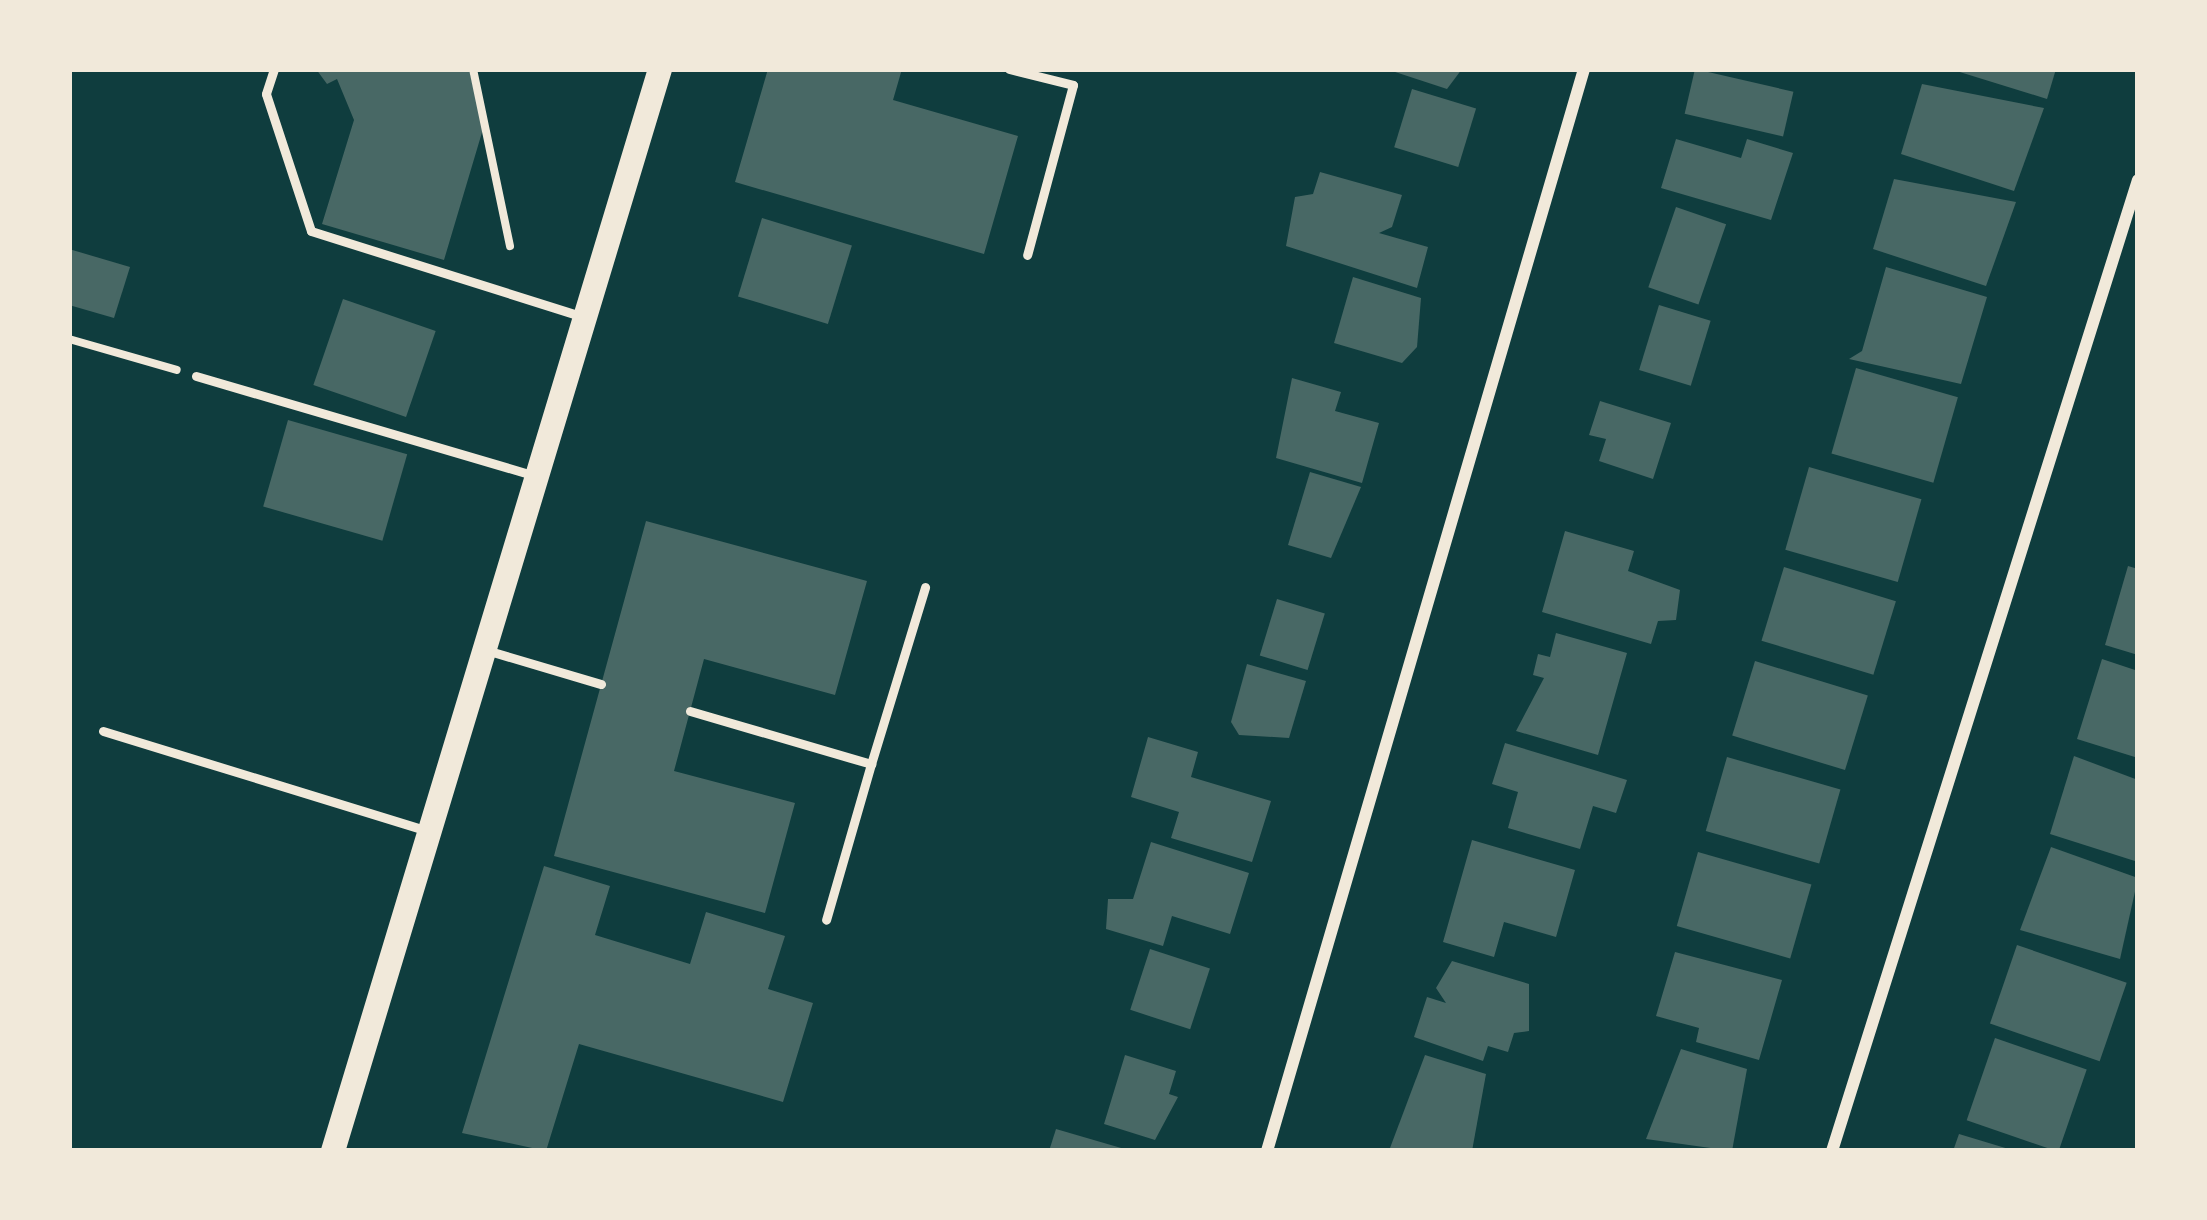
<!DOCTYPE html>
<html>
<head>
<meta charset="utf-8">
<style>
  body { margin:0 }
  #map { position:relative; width:2207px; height:1220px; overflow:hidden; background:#0f3d3e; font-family:"Exo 2",sans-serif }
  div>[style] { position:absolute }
  .building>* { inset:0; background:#486865; transform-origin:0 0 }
  .path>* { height:8px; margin:-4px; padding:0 4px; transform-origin:4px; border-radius:4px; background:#f1e9da }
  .service>* { height:9px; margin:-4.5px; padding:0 4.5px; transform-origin:4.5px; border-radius:4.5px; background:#f1e9da }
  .minor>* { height:12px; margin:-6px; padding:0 6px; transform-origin:6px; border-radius:6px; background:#f1e9da }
  .secondary>* { height:24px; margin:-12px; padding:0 12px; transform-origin:12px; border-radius:12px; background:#f1e9da }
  span { translate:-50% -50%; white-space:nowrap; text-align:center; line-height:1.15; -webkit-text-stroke:12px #f1e9da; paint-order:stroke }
  .frame { position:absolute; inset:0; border:72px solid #f1e9da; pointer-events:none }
</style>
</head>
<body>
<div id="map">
  <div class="building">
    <i style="clip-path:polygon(316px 69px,469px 69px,483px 129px,444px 260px,322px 224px,354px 120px,337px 79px,327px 84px)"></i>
    <i style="clip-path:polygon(768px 69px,902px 69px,893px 100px,1018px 136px,984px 254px,735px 182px)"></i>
    <i style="clip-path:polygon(1386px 69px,1462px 69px,1447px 89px)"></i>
    <i style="left:1695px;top:69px;width:101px;height:46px;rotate:13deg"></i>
    <i style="clip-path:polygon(1950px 69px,2056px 69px,2047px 99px)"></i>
    <i style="clip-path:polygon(1922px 84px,2044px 108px,2014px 191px,1901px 154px)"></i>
    <i style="left:1412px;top:89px;width:67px;height:61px;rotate:17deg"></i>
    <i style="clip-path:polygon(1676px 139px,1741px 158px,1747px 139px,1793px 153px,1771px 220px,1661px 188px)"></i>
    <i style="clip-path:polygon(1320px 172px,1402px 195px,1392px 227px,1379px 233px,1428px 247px,1417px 288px,1286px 246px,1295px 197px,1313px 194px)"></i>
    <i style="clip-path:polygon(1894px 179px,2016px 202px,1986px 286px,1873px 249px)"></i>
    <i style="left:1676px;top:207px;width:53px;height:85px;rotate:19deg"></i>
    <i style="left:762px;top:218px;width:94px;height:82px;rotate:17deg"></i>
    <i style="clip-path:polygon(69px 249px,130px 267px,114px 318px,69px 305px)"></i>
    <i style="clip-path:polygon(1886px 267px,1987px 297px,1961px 384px,1849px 359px,1862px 351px)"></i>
    <i style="clip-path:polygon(1353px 277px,1421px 298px,1417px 347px,1402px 363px,1334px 343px)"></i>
    <i style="left:343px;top:299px;width:98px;height:91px;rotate:19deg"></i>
    <i style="left:1659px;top:305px;width:54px;height:68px;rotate:17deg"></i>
    <i style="left:1856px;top:368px;width:106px;height:89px;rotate:16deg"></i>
    <i style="clip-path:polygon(1292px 378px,1341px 392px,1335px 411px,1379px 423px,1362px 483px,1276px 458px)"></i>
    <i style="clip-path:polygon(1600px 401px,1671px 423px,1653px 479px,1599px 461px,1606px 439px,1589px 435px)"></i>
    <i style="left:288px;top:420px;width:124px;height:90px;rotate:16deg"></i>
    <i style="left:1809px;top:467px;width:117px;height:86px;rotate:16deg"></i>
    <i style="clip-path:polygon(1310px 472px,1361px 487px,1331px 558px,1288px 545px)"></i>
    <i style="clip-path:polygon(646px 521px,867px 581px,835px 695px,704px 659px,674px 771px,795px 803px,765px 913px,554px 856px)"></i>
    <i style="clip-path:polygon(1565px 531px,1634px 551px,1628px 571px,1680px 590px,1676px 620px,1658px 621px,1651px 644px,1542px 612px)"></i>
    <i style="clip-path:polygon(2128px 566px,2138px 569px,2138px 655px,2105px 645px)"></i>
    <i style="left:1784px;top:567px;width:117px;height:77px;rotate:17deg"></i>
    <i style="left:1277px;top:599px;width:50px;height:59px;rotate:17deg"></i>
    <i style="clip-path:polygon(1556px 633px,1627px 653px,1598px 755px,1516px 731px,1544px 678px,1533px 675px,1538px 654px,1550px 657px)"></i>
    <i style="clip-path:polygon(2102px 659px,2138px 671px,2138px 758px,2077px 739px)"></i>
    <i style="left:1755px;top:661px;width:118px;height:78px;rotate:17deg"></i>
    <i style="clip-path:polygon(1247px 664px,1306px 681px,1289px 738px,1239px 735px,1231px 722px)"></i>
    <i style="clip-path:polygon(1148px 737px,1198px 752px,1191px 777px,1271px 801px,1252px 862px,1171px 838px,1179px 812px,1131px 797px)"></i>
    <i style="clip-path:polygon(1505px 743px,1627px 780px,1616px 813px,1593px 806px,1580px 849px,1508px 828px,1518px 792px,1492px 784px)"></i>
    <i style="clip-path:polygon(2074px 756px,2138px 780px,2138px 862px,2050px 834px)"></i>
    <i style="left:1727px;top:757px;width:118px;height:77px;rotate:16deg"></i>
    <i style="clip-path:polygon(1472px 840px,1575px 870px,1556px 937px,1504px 922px,1494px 957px,1443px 942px)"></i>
    <i style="clip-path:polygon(1151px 842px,1249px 873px,1230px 934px,1172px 916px,1163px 946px,1106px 929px,1108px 899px,1133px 899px)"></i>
    <i style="clip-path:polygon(2051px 847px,2138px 878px,2120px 959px,2020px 930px)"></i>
    <i style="left:1698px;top:852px;width:118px;height:77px;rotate:16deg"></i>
    <i style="clip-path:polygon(544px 866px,610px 886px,595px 935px,690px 964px,706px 912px,785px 936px,768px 989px,813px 1003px,783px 1102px,579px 1044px,546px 1151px,462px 1133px)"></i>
    <i style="left:2017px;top:945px;width:116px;height:83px;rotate:19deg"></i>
    <i style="left:1150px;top:949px;width:63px;height:64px;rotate:18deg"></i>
    <i style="clip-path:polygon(1675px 952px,1782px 980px,1759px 1060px,1696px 1042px,1699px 1028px,1656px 1016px)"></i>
    <i style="clip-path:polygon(1452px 961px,1529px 984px,1529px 1031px,1514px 1033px,1508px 1052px,1488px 1046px,1483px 1061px,1414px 1037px,1427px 997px,1446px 1003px,1436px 988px)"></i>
    <i style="left:1995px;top:1038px;width:97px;height:87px;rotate:19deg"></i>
    <i style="clip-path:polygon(1681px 1049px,1747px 1069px,1732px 1151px,1646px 1139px)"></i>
    <i style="clip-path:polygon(1125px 1055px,1176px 1071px,1169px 1094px,1178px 1097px,1155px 1140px,1104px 1124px)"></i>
    <i style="clip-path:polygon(1425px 1055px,1486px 1074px,1472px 1151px,1390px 1148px)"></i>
    <i style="clip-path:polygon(1056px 1129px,1128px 1150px,1128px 1151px,1049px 1151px)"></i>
    <i style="clip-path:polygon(1959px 1134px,2012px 1150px,2012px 1151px,1953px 1151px)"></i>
  </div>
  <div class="path">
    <i style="left:473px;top:69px;width:181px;rotate:78.2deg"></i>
    <i style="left:69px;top:339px;width:112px;rotate:16deg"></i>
  </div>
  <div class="service">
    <i style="left:274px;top:69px;width:26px;rotate:108deg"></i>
    <i style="left:266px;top:94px;width:144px;rotate:71.8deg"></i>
    <i style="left:311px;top:231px;width:283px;rotate:17.5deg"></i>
    <i style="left:1009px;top:69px;width:66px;rotate:14deg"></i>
    <i style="left:1073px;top:85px;width:176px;rotate:105.1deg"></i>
    <i style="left:196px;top:376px;width:354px;rotate:16.4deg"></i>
    <i style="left:486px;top:650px;width:120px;rotate:16.5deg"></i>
    <i style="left:690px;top:711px;width:189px;rotate:16.3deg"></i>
    <i style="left:871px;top:764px;width:162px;rotate:106.1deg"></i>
    <i style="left:103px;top:731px;width:337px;rotate:17.1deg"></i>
    <i style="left:871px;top:764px;width:185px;rotate:-73deg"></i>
  </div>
  <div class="minor">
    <i style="left:1267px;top:1151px;width:1127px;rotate:-73.67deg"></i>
    <i style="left:1832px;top:1151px;width:1018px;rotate:-72.51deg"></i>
  </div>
  <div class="secondary">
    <i style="left:333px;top:1151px;width:1130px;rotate:-73.18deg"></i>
  </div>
  <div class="frame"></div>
</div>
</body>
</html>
